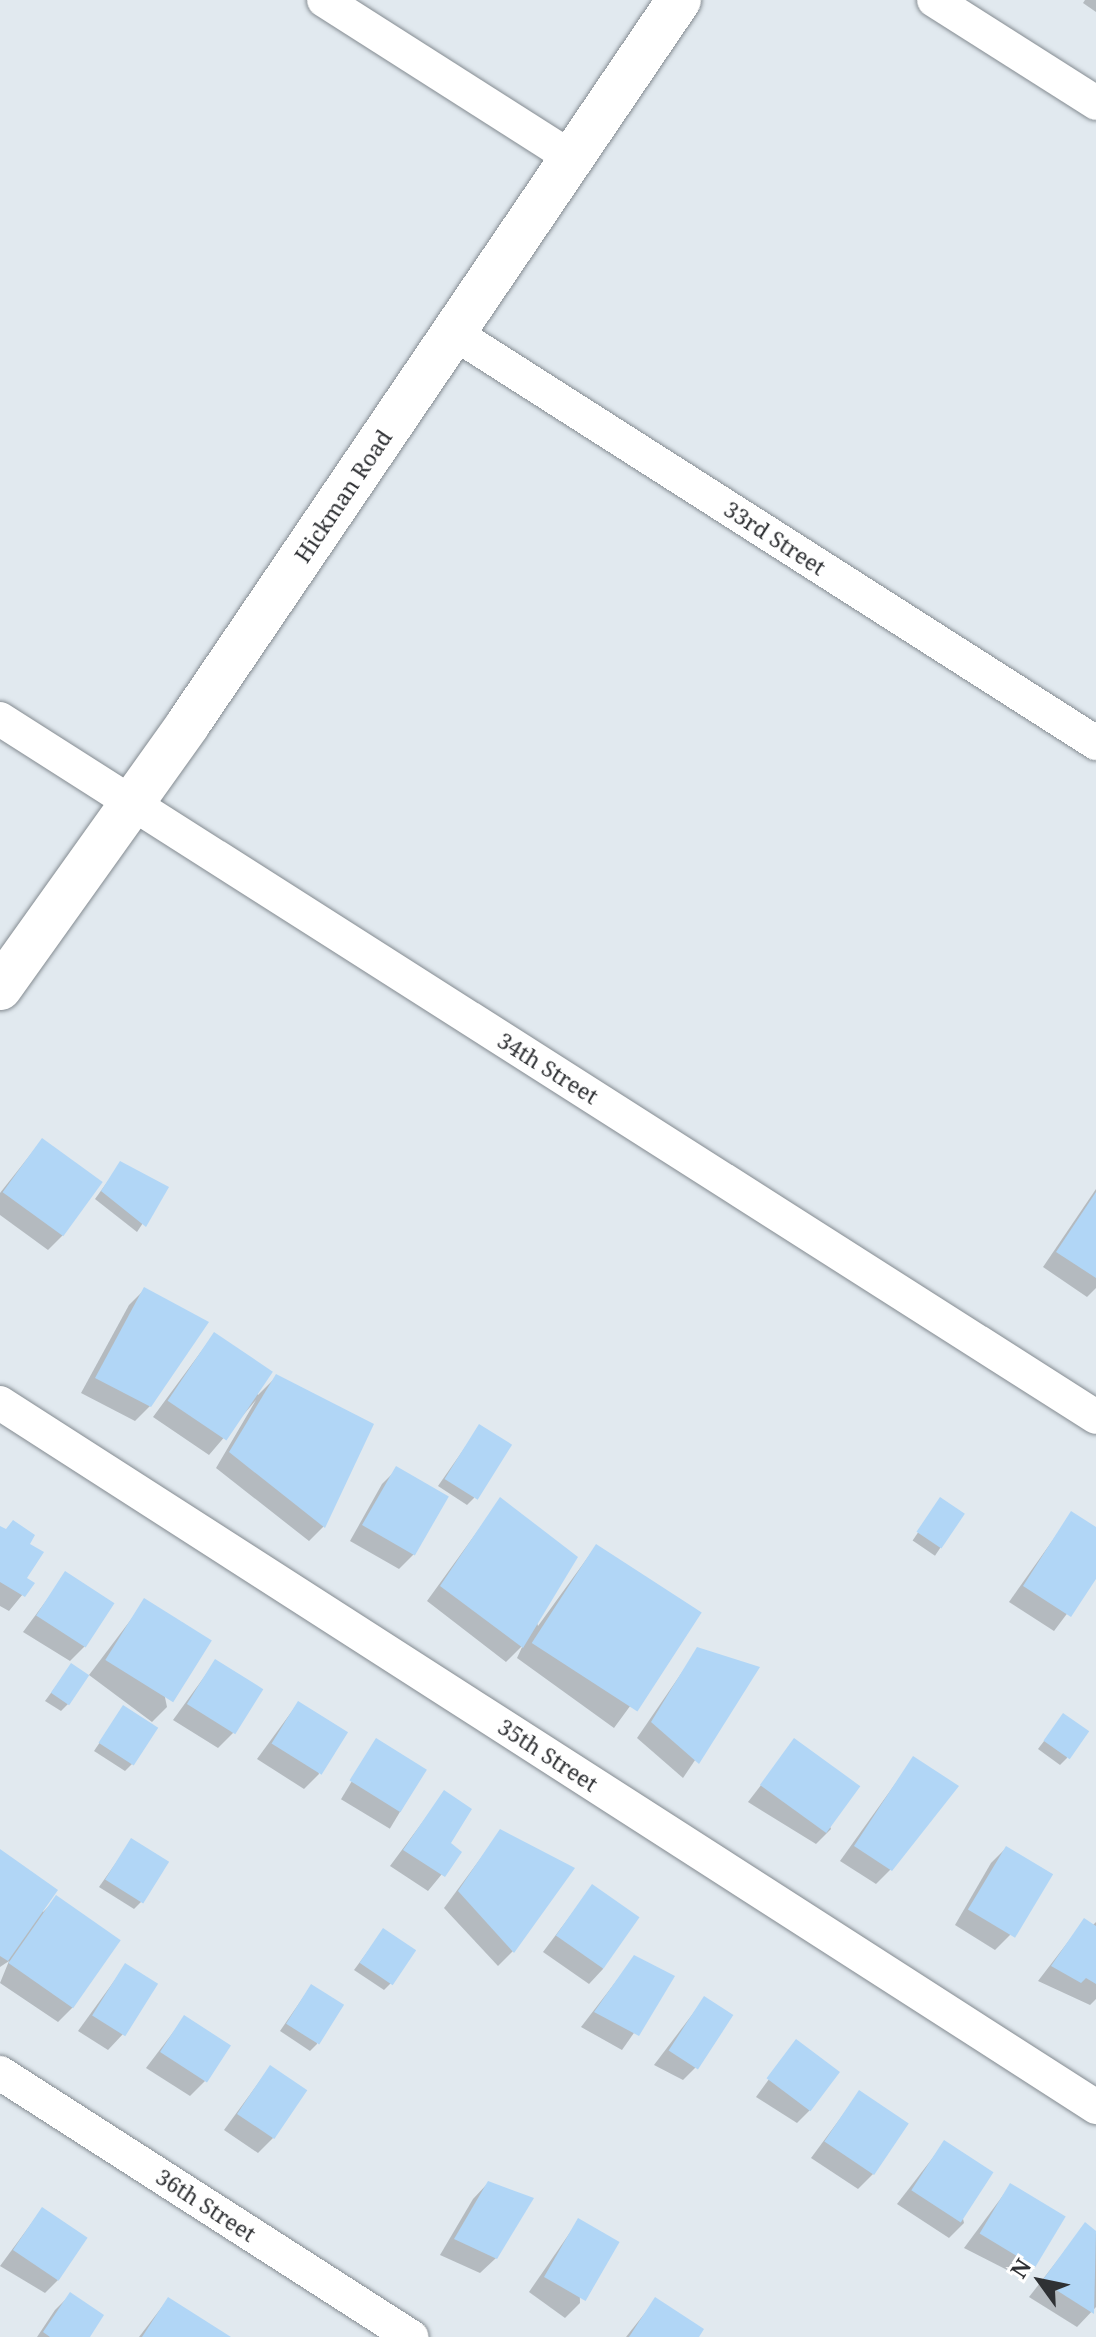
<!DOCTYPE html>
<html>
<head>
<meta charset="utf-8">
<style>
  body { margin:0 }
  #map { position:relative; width:1096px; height:2337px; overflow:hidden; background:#e1e9ef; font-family:"Noto Serif",serif }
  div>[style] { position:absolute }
  .shadow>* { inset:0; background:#0003; transform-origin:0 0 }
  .building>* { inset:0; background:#b1d6f6; transform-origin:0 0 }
  .roads { filter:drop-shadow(0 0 2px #848b91) drop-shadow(0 0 2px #848b91) }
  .street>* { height:34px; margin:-17px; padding:0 17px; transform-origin:17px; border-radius:17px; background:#fff }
  .secondary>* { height:44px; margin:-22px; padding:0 22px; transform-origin:22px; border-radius:22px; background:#fff }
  span { translate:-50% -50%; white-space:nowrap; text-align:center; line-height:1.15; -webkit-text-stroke:7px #fff; paint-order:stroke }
  .street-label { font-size:22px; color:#2f3134 }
  .north { position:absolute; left:1000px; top:2241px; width:80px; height:80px; -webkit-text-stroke:6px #fff; paint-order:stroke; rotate:303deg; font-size:22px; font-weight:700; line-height:32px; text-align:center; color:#2f3134 }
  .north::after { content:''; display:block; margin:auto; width:28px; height:36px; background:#2f3134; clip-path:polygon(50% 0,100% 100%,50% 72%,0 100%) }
</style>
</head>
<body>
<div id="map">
  <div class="shadow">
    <i style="clip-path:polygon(1085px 0,1096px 0,1096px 12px,1083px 3px)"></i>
    <i style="clip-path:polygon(42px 1140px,63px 1235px,48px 1250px,0 1215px,0 1193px)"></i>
    <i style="clip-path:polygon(121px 1163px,166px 1188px,137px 1232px,95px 1199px)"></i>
    <i style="clip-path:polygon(1096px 1189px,1096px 1288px,1087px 1297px,1043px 1267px)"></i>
    <i style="clip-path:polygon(144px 1290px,150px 1406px,135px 1421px,81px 1393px,129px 1305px)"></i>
    <i style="clip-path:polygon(214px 1334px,258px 1395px,276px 1377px,324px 1526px,309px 1541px,216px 1468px,256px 1400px,209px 1455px,153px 1417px)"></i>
    <i style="clip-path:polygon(480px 1426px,474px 1498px,467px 1505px,438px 1486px)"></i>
    <i style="clip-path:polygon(397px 1469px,414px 1554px,399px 1569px,350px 1541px,382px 1484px)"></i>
    <i style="clip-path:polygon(500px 1500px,538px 1626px,596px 1546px,699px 1612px,614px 1728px,517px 1658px,523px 1645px,506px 1662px,427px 1601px)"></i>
    <i style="left:940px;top:1500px;width:27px;height:49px;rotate:34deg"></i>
    <i style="clip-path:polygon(1072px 1513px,1096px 1529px,1096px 1575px,1054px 1631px,1009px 1602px)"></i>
    <i style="clip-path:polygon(0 1528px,27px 1545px,25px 1579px,32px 1583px,9px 1611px,0 1606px)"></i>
    <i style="clip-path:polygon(66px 1574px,85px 1646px,70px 1661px,23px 1632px)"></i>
    <i style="clip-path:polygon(145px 1601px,167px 1707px,152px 1722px,89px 1675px)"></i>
    <i style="clip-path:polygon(698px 1649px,757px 1668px,683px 1778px,637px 1738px)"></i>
    <i style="clip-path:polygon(215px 1662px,233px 1733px,218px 1748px,173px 1720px)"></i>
    <i style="clip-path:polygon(71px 1666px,68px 1704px,61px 1711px,45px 1701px)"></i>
    <i style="clip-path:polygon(298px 1703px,319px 1774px,304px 1789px,257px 1759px)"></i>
    <i style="clip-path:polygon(123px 1708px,132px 1764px,125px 1771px,94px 1751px)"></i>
    <i style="clip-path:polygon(1063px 1716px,1067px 1758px,1060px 1765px,1038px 1749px)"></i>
    <i style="left:376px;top:1741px;width:57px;height:68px;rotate:31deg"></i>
    <i style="clip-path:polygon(795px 1741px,831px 1829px,816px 1844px,748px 1802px)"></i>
    <i style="clip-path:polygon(913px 1759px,891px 1869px,876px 1884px,840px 1861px)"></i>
    <i style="clip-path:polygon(444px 1793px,448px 1843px,460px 1852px,428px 1891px,390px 1866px)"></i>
    <i style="clip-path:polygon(500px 1832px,513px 1951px,498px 1966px,444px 1908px)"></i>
    <i style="clip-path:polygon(132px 1840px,141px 1902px,134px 1909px,99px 1887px)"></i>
    <i style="clip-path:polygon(1006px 1848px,1010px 1935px,995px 1950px,955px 1925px,991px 1863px)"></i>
    <i style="clip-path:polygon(0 1852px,43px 1912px,57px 1898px,73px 2007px,58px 2022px,0 1983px,9px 1961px,0 1967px)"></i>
    <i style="clip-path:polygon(592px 1887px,603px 1969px,589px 1984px,543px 1952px)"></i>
    <i style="clip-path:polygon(1084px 1921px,1092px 1926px,1096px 1922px,1096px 1999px,1090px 2005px,1038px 1981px)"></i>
    <i style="clip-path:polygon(383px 1931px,391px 1983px,384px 1990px,354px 1970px)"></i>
    <i style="clip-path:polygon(634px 1958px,673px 1977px,622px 2050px,581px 2027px)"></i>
    <i style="clip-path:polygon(125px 1966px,123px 2034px,108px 2050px,78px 2031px)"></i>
    <i style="clip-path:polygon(311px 1986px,317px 2044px,310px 2051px,280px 2031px)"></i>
    <i style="clip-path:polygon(704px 1999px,698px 2065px,683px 2080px,654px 2065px)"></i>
    <i style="clip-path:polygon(184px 2018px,205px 2081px,190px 2096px,146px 2068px)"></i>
    <i style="clip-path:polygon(796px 2042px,812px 2108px,797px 2123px,756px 2097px)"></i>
    <i style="clip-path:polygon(270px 2067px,273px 2138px,258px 2153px,224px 2130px)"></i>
    <i style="clip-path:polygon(859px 2093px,873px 2174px,858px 2189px,811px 2158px)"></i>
    <i style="clip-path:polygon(945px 2142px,964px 2223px,949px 2238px,897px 2204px)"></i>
    <i style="clip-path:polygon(488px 2183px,496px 2258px,480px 2273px,440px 2255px,473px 2199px)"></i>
    <i style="clip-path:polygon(1010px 2186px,1034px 2261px,1019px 2276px,964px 2248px)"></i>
    <i style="clip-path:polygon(42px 2209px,60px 2278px,45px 2293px,0 2266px)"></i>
    <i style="clip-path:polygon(578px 2221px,580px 2303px,565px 2318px,529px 2292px)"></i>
    <i style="clip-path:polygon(1085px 2225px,1096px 2234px,1096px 2307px,1077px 2327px,1029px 2297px)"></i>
    <i style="clip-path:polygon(70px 2295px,87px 2337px,37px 2337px,55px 2310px)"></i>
    <i style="clip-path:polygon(168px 2299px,227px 2337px,139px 2337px)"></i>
    <i style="clip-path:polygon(656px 2299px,696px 2337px,626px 2337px)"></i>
  </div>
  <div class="building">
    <i style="left:42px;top:1138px;width:75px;height:67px;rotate:36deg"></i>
    <i style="clip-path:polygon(120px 1161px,169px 1187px,146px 1227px,101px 1191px)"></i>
    <i style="clip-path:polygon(1096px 1192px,1096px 1278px,1056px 1252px)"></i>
    <i style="clip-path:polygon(144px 1287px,209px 1322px,151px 1407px,95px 1378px)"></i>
    <i style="left:214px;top:1332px;width:71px;height:83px;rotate:34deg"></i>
    <i style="clip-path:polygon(276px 1374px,374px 1424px,325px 1528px,229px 1452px)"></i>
    <i style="left:479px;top:1424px;width:39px;height:65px;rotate:32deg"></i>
    <i style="left:396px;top:1466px;width:61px;height:68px;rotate:30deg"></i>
    <i style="clip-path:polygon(500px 1497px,578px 1557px,523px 1648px,440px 1586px)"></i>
    <i style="left:940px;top:1497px;width:30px;height:42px;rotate:34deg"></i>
    <i style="clip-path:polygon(1071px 1511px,1096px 1527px,1096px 1579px,1071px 1617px,1023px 1586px)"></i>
    <i style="clip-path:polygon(13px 1520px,35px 1535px,30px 1544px,44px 1552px,27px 1578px,35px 1583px,25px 1597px,0 1582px,0 1526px,6px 1529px)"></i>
    <i style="left:596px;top:1544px;width:126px;height:118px;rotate:33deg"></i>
    <i style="left:65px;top:1571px;width:59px;height:53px;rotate:33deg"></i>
    <i style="left:144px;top:1598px;width:80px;height:73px;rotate:32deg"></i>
    <i style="clip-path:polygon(697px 1647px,760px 1667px,699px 1764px,651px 1722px)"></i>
    <i style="left:215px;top:1659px;width:57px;height:53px;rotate:32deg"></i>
    <i style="left:71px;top:1663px;width:22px;height:36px;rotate:34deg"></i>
    <i style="left:298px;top:1701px;width:59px;height:50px;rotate:32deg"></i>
    <i style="left:123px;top:1705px;width:42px;height:45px;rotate:33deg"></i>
    <i style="left:1063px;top:1713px;width:32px;height:34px;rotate:35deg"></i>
    <i style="left:376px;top:1738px;width:60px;height:50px;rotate:32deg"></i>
    <i style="left:794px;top:1738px;width:82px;height:58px;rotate:36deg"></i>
    <i style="clip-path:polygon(913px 1756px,959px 1786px,892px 1871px,854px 1846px)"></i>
    <i style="clip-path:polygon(444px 1790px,472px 1809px,451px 1843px,462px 1852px,445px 1877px,403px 1850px)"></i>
    <i style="clip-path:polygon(500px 1829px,575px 1868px,514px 1953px,458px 1891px)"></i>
    <i style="left:131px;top:1838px;width:45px;height:49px;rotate:32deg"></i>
    <i style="left:1006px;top:1846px;width:55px;height:74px;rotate:31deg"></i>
    <i style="clip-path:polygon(0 1849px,58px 1890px,8px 1961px,0 1956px)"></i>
    <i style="left:592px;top:1884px;width:58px;height:63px;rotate:35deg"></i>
    <i style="left:56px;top:1895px;width:79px;height:83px;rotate:35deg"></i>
    <i style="clip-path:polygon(1084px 1918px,1096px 1926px,1096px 1984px,1086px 1978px,1081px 1983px,1051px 1966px)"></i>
    <i style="left:383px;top:1928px;width:40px;height:42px;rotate:34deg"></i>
    <i style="clip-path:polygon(634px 1955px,675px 1976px,639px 2036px,594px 2012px)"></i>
    <i style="left:125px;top:1963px;width:39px;height:62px;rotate:32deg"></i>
    <i style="left:311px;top:1984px;width:39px;height:47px;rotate:32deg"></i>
    <i style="left:704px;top:1996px;width:35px;height:65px;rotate:33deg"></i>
    <i style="left:184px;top:2015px;width:56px;height:44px;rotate:33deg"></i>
    <i style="left:796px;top:2039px;width:55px;height:49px;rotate:37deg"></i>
    <i style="left:270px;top:2065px;width:45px;height:59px;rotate:34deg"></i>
    <i style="left:859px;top:2090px;width:60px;height:62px;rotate:34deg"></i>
    <i style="left:944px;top:2140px;width:59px;height:60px;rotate:33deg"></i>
    <i style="clip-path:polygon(488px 2181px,534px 2198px,497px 2259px,454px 2239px)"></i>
    <i style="left:1010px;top:2183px;width:65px;height:59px;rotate:31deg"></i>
    <i style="left:42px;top:2207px;width:55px;height:52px;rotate:34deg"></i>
    <i style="left:578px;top:2218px;width:48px;height:68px;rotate:30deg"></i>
    <i style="clip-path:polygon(1085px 2222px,1096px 2231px,1094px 2314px,1042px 2281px)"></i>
    <i style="clip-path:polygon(70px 2292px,104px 2315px,90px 2337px,50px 2337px,43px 2332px)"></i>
    <i style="clip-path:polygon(168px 2297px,231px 2337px,142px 2337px)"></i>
    <i style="clip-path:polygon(655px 2297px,704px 2329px,699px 2337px,629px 2337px)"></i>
  </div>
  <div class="roads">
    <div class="street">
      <i style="left:324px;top:0;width:294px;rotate:32.5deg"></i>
      <i style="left:934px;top:0;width:192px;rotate:32.4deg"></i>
      <i style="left:454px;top:333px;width:762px;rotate:32.56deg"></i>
      <i style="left:0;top:719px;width:1299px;rotate:32.49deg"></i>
      <i style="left:0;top:1403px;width:1303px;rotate:32.71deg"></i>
      <i style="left:0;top:2073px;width:489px;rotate:32.7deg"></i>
    </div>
    <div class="secondary">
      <i style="left:0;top:988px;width:324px;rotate:-54.5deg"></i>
      <i style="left:188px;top:724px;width:875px;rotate:-55.86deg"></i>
    </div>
  </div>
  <div class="street-label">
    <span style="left:343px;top:496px;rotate:-56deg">Hickman Road</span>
    <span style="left:775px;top:538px;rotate:33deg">33rd Street</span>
    <span style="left:548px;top:1068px;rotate:32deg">34th Street</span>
    <span style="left:548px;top:1755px;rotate:33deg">35th Street</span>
    <span style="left:206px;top:2205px;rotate:33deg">36th Street</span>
  </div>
  <div class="north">N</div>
</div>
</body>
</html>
